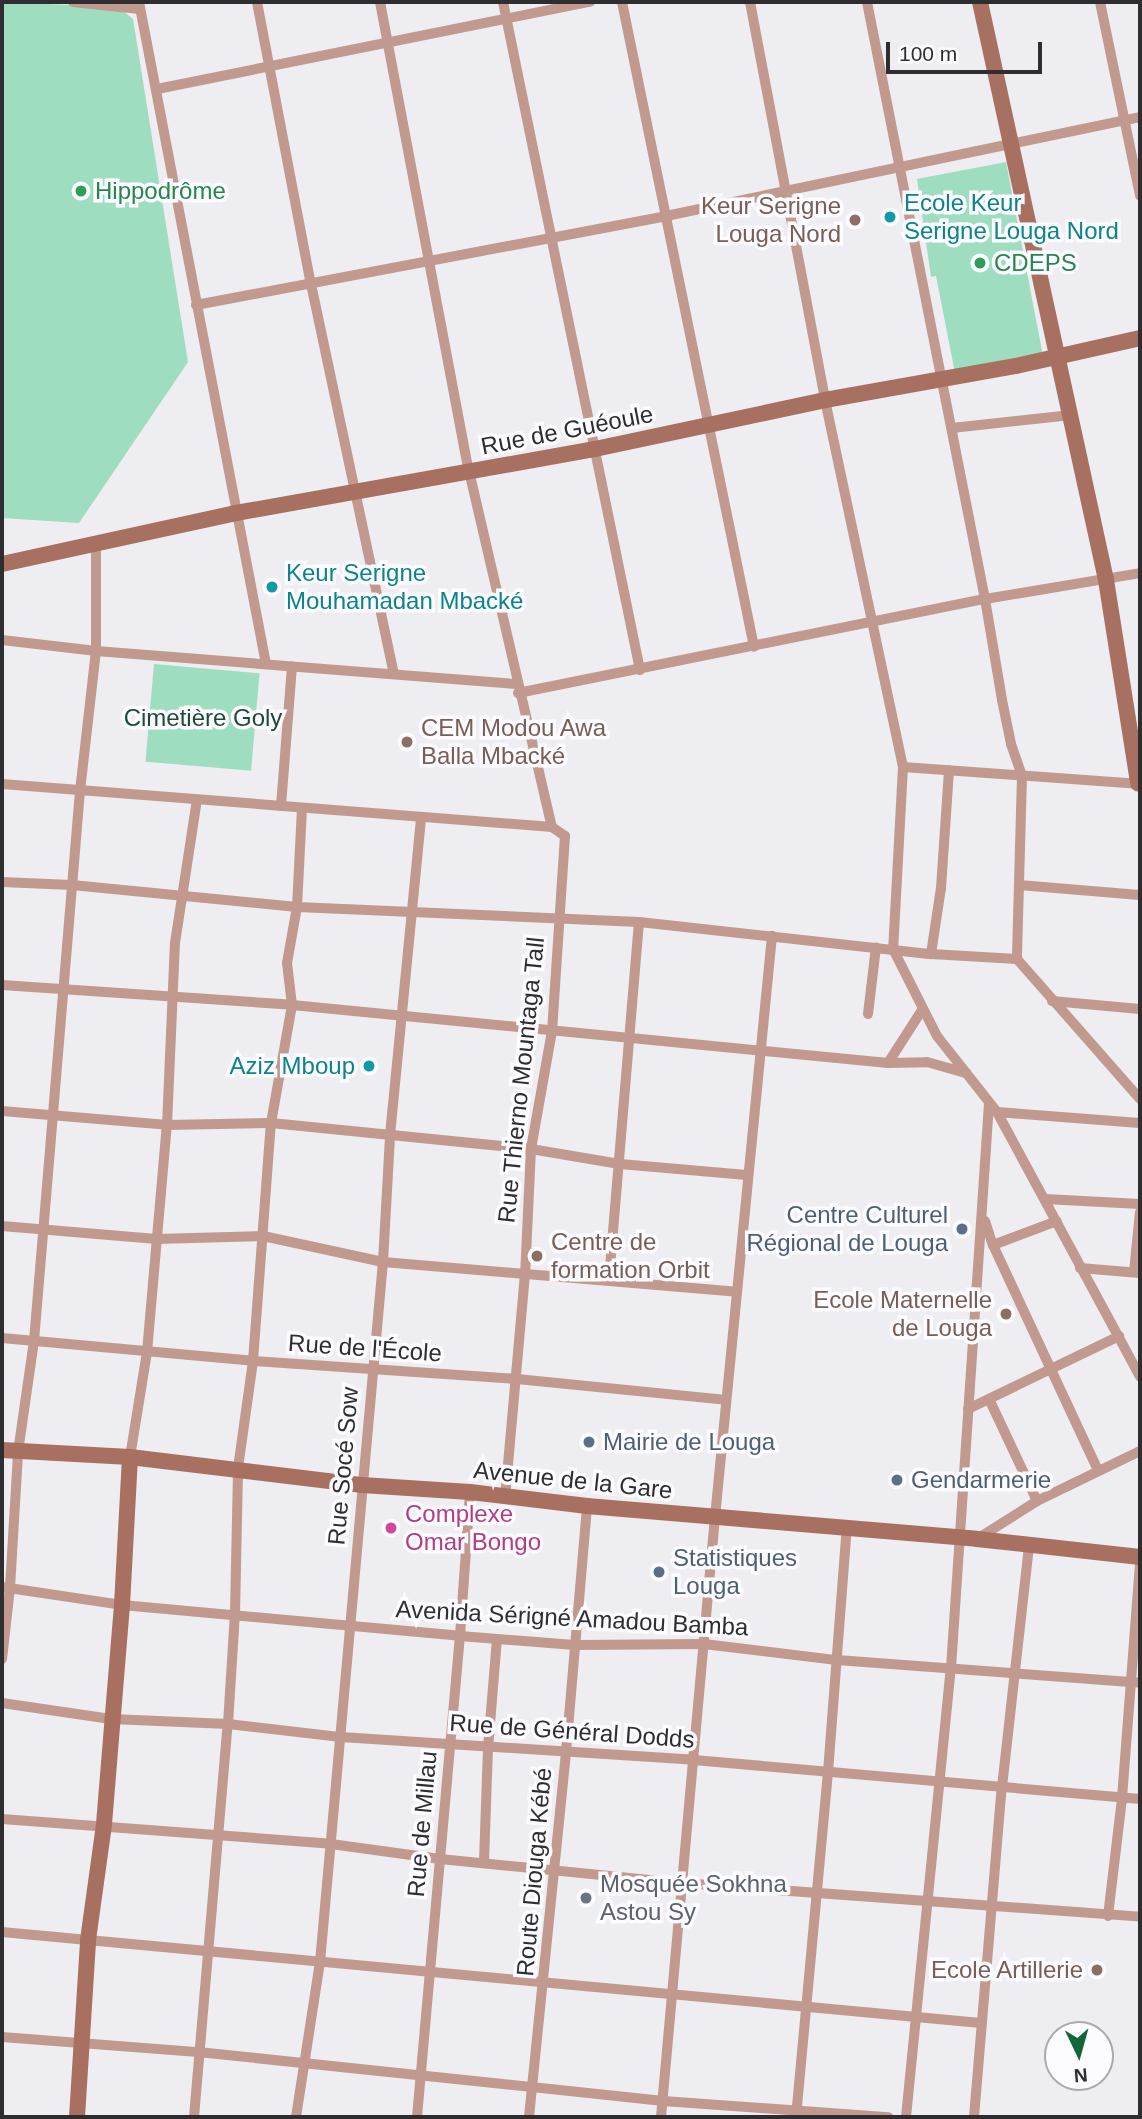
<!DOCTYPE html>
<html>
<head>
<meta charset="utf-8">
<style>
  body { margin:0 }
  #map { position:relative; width:1142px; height:2119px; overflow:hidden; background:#eeedf2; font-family:Helvetica,sans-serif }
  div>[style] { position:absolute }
  .green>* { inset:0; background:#9fddc0; transform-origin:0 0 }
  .street>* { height:10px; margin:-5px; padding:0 5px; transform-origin:5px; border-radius:5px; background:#c1998e }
  .secondary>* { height:16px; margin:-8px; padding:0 8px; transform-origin:8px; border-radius:8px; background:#a87060 }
  .dots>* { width:19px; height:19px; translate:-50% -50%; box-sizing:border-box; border:4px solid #fcfbff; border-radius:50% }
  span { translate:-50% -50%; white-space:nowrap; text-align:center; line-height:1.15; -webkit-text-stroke:7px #fcfbff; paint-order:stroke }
  .leisure-label { font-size:24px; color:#27864d }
  .left { translate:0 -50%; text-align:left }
  .culture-label { font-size:24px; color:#0d838f }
  .right { translate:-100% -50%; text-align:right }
  .education-label { font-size:24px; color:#785e54 }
  .street-label { font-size:24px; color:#2e2e30 }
  .park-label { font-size:24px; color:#1f4a38 }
  .service-label { font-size:24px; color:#4e5e75 }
  .hotel-label { font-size:24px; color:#b23c85 }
  .worship-label { font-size:24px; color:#5b616d }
  .frame { position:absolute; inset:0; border:4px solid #2e2e30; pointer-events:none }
  .north { position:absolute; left:1044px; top:2021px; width:70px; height:70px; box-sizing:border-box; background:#fcfbff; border:2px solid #aaa9ac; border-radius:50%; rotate:175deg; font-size:19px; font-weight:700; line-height:28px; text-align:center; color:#2e2e30 }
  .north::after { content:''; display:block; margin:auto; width:24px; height:32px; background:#136637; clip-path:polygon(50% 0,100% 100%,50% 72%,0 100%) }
  .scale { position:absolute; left:886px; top:42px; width:156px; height:32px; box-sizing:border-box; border:4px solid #2e2e30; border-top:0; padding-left:9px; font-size:21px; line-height:24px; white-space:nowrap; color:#2e2e30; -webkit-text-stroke:5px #fcfbff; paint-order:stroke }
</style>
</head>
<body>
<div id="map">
  <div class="green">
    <i style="clip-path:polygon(2px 2px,118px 7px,133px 19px,188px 362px,79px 523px,2px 518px)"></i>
    <i style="clip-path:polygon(1006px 162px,1043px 356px,955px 373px,936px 276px,931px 277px,917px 179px)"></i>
    <i style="left:154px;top:664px;width:106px;height:98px;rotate:5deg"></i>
  </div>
  <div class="street">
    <i style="left:73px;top:2px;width:67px;rotate:6deg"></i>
    <i style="left:139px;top:2px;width:674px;rotate:79.14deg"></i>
    <i style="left:257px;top:2px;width:287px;rotate:79.2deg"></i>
    <i style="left:311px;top:284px;width:398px;rotate:78deg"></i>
    <i style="left:380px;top:2px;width:477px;rotate:79.3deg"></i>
    <i style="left:469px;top:471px;width:366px;rotate:76.9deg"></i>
    <i style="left:503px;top:2px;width:682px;rotate:78.41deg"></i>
    <i style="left:622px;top:2px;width:658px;rotate:78.43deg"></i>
    <i style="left:750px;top:2px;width:405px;rotate:79.3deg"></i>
    <i style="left:825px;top:400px;width:375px;rotate:78deg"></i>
    <i style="left:903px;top:767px;width:182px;rotate:93.1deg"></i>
    <i style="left:893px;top:949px;width:97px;rotate:63.2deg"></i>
    <i style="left:937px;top:1036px;width:97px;rotate:51.7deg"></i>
    <i style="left:997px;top:1112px;width:301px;rotate:61.6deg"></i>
    <i style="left:867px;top:2px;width:609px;rotate:78.82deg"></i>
    <i style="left:985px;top:599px;width:102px;rotate:80.4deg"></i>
    <i style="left:1002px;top:700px;width:45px;rotate:78.4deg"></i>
    <i style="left:1011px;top:744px;width:34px;rotate:71deg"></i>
    <i style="left:1022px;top:776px;width:183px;rotate:91.6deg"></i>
    <i style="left:1017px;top:959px;width:186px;rotate:48.7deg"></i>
    <i style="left:1100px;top:2px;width:198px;rotate:78.3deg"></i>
    <i style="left:157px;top:89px;width:442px;rotate:-11.4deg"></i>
    <i style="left:196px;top:305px;width:478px;rotate:-10.7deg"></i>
    <i style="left:666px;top:216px;width:484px;rotate:-11.8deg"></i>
    <i style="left:952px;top:428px;width:120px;rotate:-6.2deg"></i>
    <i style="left:2px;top:640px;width:95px;rotate:6.7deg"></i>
    <i style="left:96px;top:651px;width:422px;rotate:4.5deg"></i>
    <i style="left:518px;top:693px;width:476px;rotate:-11.4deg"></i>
    <i style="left:985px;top:599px;width:157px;rotate:-9.5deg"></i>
    <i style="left:903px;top:767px;width:238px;rotate:4.1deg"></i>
    <i style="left:2px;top:784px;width:552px;rotate:4.47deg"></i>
    <i style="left:552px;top:827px;width:16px;rotate:35deg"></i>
    <i style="left:565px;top:836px;width:195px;rotate:93.8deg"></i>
    <i style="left:552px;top:1031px;width:120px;rotate:100.1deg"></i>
    <i style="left:531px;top:1149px;width:125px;rotate:92.7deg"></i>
    <i style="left:525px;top:1274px;width:224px;rotate:95.1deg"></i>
    <i style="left:281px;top:806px;width:140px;rotate:-85.5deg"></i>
    <i style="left:2px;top:882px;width:70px;rotate:2.5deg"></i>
    <i style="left:72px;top:885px;width:226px;rotate:5.6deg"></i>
    <i style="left:297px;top:907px;width:342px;rotate:2.5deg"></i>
    <i style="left:639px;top:922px;width:294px;rotate:6.3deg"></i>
    <i style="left:931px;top:954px;width:86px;rotate:3.3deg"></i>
    <i style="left:1019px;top:885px;width:121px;rotate:4.7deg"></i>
    <i style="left:931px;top:954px;width:67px;rotate:-81.4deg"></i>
    <i style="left:941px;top:888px;width:118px;rotate:-86.1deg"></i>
    <i style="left:2px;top:985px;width:291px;rotate:3.9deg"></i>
    <i style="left:292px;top:1005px;width:599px;rotate:5.56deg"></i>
    <i style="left:888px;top:1063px;width:39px;rotate:-1deg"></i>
    <i style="left:927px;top:1062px;width:41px;rotate:15.8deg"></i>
    <i style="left:1052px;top:1001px;width:88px;rotate:5.2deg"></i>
    <i style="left:868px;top:1014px;width:67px;rotate:-83.2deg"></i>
    <i style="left:888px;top:1063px;width:63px;rotate:-57.3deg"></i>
    <i style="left:2px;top:1111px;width:166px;rotate:4.8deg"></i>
    <i style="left:167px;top:1125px;width:104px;rotate:-1.1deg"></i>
    <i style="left:271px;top:1123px;width:261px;rotate:5.7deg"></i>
    <i style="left:531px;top:1149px;width:90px;rotate:9.6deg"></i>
    <i style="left:620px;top:1164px;width:127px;rotate:5deg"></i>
    <i style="left:997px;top:1112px;width:143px;rotate:4.4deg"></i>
    <i style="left:1045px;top:1199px;width:95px;rotate:3deg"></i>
    <i style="left:985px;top:1221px;width:25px;rotate:72deg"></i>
    <i style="left:993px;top:1245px;width:248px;rotate:65deg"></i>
    <i style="left:2px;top:1226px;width:155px;rotate:4.8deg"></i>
    <i style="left:156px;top:1239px;width:107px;rotate:-1.6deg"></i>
    <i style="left:263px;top:1236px;width:123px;rotate:12.2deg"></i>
    <i style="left:383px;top:1262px;width:355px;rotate:4.8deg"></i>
    <i style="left:993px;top:1245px;width:68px;rotate:-20.6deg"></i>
    <i style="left:1080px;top:1268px;width:60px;rotate:4.8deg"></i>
    <i style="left:1134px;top:1272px;width:60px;rotate:-84.3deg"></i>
    <i style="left:609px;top:1279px;width:358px;rotate:-85.2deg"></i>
    <i style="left:2px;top:1338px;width:252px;rotate:5.2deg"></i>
    <i style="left:253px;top:1361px;width:265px;rotate:3.9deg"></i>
    <i style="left:517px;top:1379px;width:210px;rotate:5.7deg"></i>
    <i style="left:990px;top:1401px;width:110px;rotate:64.8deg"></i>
    <i style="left:968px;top:1409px;width:168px;rotate:-25.8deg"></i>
    <i style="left:130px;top:1457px;width:106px;rotate:-80.8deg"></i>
    <i style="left:147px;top:1352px;width:228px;rotate:-85deg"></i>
    <i style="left:167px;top:1125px;width:182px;rotate:-87.5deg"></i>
    <i style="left:175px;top:943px;width:145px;rotate:-81.3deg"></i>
    <i style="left:977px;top:1539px;width:71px;rotate:-32.3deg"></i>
    <i style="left:1037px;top:1501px;width:114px;rotate:-25.9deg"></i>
    <i style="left:2px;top:1587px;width:121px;rotate:8.5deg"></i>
    <i style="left:122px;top:1605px;width:339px;rotate:5.2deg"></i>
    <i style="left:460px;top:1636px;width:115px;rotate:4.5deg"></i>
    <i style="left:575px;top:1645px;width:129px;rotate:-0.4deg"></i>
    <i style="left:704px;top:1644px;width:134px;rotate:6.9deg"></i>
    <i style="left:837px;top:1660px;width:304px;rotate:4.3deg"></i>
    <i style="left:2px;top:1659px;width:71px;rotate:-83.6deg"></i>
    <i style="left:10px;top:1588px;width:136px;rotate:-86.6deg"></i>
    <i style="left:18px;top:1452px;width:112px;rotate:-81.8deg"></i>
    <i style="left:34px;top:1341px;width:552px;rotate:-85.22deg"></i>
    <i style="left:80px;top:791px;width:141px;rotate:-83.5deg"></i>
    <i style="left:96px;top:651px;width:106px;rotate:-90deg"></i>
    <i style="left:2px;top:1703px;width:110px;rotate:8.4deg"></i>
    <i style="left:111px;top:1719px;width:117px;rotate:2.4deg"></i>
    <i style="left:228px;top:1724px;width:114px;rotate:6.6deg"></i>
    <i style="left:341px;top:1737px;width:354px;rotate:3.7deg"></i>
    <i style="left:694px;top:1760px;width:448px;rotate:5deg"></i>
    <i style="left:2px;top:1819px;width:330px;rotate:4.3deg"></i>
    <i style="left:331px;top:1844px;width:110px;rotate:7.8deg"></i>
    <i style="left:440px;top:1859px;width:243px;rotate:5.7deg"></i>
    <i style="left:682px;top:1883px;width:459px;rotate:4.2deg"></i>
    <i style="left:484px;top:1862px;width:114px;rotate:-88deg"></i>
    <i style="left:488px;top:1748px;width:109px;rotate:-85.3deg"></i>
    <i style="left:1108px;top:1916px;width:119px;rotate:-83.2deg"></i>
    <i style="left:1122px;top:1798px;width:236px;rotate:-85.6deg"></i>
    <i style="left:2px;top:1932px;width:983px;rotate:5.31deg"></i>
    <i style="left:2px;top:2037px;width:197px;rotate:4.4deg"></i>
    <i style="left:198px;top:2052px;width:468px;rotate:6deg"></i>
    <i style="left:663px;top:2101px;width:226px;rotate:4.1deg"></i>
    <i style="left:194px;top:2117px;width:394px;rotate:-85.1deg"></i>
    <i style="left:228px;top:1724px;width:110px;rotate:-86.4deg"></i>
    <i style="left:235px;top:1614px;width:146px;rotate:-88.8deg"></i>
    <i style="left:238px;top:1468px;width:108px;rotate:-82deg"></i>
    <i style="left:253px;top:1361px;width:239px;rotate:-85.7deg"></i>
    <i style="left:271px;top:1123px;width:120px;rotate:-79.9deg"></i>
    <i style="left:292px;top:1005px;width:42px;rotate:-96.8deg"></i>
    <i style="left:287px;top:963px;width:57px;rotate:-79.9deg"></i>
    <i style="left:297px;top:907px;width:99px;rotate:-87.1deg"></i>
    <i style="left:296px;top:2117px;width:157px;rotate:-81.2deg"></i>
    <i style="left:320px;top:1962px;width:703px;rotate:-84.86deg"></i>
    <i style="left:383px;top:1262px;width:127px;rotate:-86.8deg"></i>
    <i style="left:390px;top:1135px;width:319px;rotate:-84.4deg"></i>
    <i style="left:417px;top:2117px;width:483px;rotate:-84.9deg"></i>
    <i style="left:460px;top:1636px;width:144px;rotate:-86deg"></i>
    <i style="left:529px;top:2117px;width:367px;rotate:-84.2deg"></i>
    <i style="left:566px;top:1752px;width:247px;rotate:-85.1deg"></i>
    <i style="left:661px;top:2117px;width:602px;rotate:-84.86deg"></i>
    <i style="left:715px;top:1517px;width:584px;rotate:-84.4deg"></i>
    <i style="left:796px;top:2117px;width:346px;rotate:-84.7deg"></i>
    <i style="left:828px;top:1772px;width:246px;rotate:-85.6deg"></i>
    <i style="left:906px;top:2117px;width:451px;rotate:-84.3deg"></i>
    <i style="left:951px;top:1668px;width:565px;rotate:-86.15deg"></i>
    <i style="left:974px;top:2117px;width:331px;rotate:-85.2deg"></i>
    <i style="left:1002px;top:1787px;width:243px;rotate:-83.6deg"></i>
  </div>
  <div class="secondary">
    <i style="left:980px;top:2px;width:592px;rotate:77.7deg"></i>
    <i style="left:1106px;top:580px;width:206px;rotate:81deg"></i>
    <i style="left:2px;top:564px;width:239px;rotate:-12.3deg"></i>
    <i style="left:236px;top:513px;width:365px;rotate:-10.1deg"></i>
    <i style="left:595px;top:449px;width:235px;rotate:-12deg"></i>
    <i style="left:825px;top:400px;width:194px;rotate:-10.1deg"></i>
    <i style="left:1016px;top:366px;width:127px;rotate:-12.7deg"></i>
    <i style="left:2px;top:1450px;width:128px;rotate:3.1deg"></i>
    <i style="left:130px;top:1457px;width:234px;rotate:6.9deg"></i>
    <i style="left:362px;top:1485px;width:108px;rotate:3.7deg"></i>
    <i style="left:470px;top:1492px;width:118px;rotate:6.8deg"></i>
    <i style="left:587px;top:1506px;width:391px;rotate:4.8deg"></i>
    <i style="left:977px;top:1539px;width:164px;rotate:6.3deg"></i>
    <i style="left:77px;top:2117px;width:177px;rotate:-86.4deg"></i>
    <i style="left:88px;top:1940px;width:117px;rotate:-82.1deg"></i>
    <i style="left:104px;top:1824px;width:220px;rotate:-85.3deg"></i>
    <i style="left:122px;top:1605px;width:148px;rotate:-86.9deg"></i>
  </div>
  <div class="dots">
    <i style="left:81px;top:191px;background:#2e9e5b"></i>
    <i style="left:890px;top:217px;background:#0f9aa8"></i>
    <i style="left:855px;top:220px;background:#8d6e63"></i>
    <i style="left:980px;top:263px;background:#2e9e5b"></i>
    <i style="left:272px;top:587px;background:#0f9aa8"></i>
    <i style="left:407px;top:742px;background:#8d6e63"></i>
    <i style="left:369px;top:1066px;background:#0f9aa8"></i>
    <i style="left:962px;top:1229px;background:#5c6f8a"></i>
    <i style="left:537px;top:1256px;background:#8d6e63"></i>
    <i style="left:1006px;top:1314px;background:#8d6e63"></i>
    <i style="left:589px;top:1442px;background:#5c6f8a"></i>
    <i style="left:897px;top:1480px;background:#5c6f8a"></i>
    <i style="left:391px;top:1528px;background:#d1479c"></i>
    <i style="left:659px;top:1572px;background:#5c6f8a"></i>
    <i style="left:586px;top:1898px;background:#6b7280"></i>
    <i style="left:1097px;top:1970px;background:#8d6e63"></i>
  </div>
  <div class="leisure-label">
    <span class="left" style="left:95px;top:191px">Hippodrôme</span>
    <span class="left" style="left:994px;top:263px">CDEPS</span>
  </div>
  <div class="culture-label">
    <span class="left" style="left:904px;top:217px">Ecole Keur<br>Serigne Louga Nord</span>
    <span class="left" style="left:286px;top:587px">Keur Serigne<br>Mouhamadan Mbacké</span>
    <span class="right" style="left:355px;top:1066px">Aziz Mboup</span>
  </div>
  <div class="education-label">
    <span class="right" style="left:841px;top:220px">Keur Serigne<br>Louga Nord</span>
    <span class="left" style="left:421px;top:742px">CEM Modou Awa<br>Balla Mbacké</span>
    <span class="left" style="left:551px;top:1256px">Centre de<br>formation Orbit</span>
    <span class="right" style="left:992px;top:1314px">Ecole Maternelle<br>de Louga</span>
    <span class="right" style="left:1083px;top:1970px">Ecole Artillerie</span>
  </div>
  <div class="street-label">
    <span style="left:567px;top:430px;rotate:-11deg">Rue de Guéoule</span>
    <span style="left:521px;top:1080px;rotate:-84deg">Rue Thierno Mountaga Tall</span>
    <span style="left:365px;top:1348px;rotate:4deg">Rue de l'École</span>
    <span style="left:343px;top:1466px;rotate:-85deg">Rue Socé Sow</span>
    <span style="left:573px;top:1480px;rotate:6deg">Avenue de la Gare</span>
    <span style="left:572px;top:1618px;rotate:3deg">Avenida Sérigné Amadou Bamba</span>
    <span style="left:572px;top:1731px;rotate:4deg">Rue de Général Dodds</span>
    <span style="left:422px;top:1824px;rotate:-85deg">Rue de Millau</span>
    <span style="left:534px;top:1872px;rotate:-85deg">Route Diouga Kébé</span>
  </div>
  <div class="park-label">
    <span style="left:203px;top:718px">Cimetière Goly</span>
  </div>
  <div class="service-label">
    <span class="right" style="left:948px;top:1229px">Centre Culturel<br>Régional de Louga</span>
    <span class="left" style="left:603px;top:1442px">Mairie de Louga</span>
    <span class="left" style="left:911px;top:1480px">Gendarmerie</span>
    <span class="left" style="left:673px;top:1572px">Statistiques<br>Louga</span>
  </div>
  <div class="hotel-label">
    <span class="left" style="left:405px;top:1528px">Complexe<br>Omar Bongo</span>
  </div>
  <div class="worship-label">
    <span class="left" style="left:600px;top:1898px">Mosquée Sokhna<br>Astou Sy</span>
  </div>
  <div class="frame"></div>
  <div class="north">N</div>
  <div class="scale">100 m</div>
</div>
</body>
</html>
